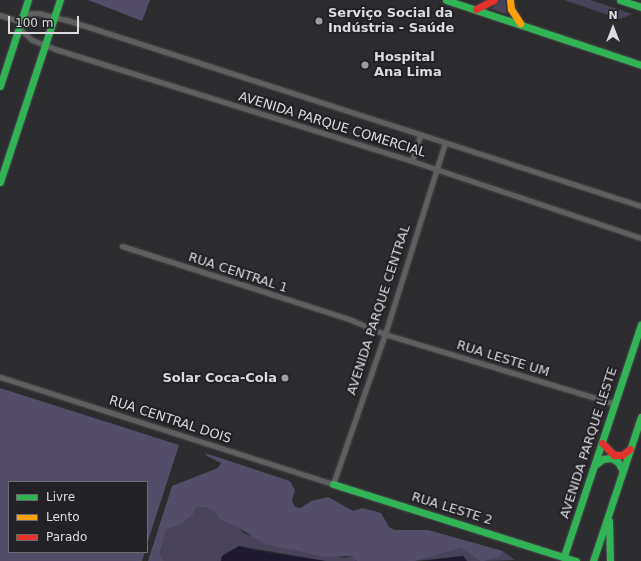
<!DOCTYPE html>
<html>
<head>
<meta charset="utf-8">
<style>
  body { margin:0 }
  #map { position:relative; width:641px; height:561px; overflow:hidden; background:#2c2b2e; font-family:"DejaVu Sans",sans-serif }
  div>[style] { position:absolute }
  .green>* { inset:0; background:#494359 }
  .forest>* { inset:0; background:#534d67 }
  .water>* { inset:0; background:#1f1930 }
  .roads { filter:drop-shadow(0 0 1px #49484b) drop-shadow(0 0 1px #49484b) }
  .street>* { height:5px; margin:-2.5px; padding:0 2.5px; transform-origin:2.5px; border-radius:2.5px; background:#5f5f60 }
  .fast>* { height:7px; margin:-3.5px; padding:0 3.5px; transform-origin:3.5px; border-radius:3.5px; background:#30b455 }
  .slow>* { height:7px; margin:-3.5px; padding:0 3.5px; transform-origin:3.5px; border-radius:3.5px; background:#ff9f0a }
  .jam>* { height:7px; margin:-3.5px; padding:0 3.5px; transform-origin:3.5px; border-radius:3.5px; background:#e5322d }
  .dots>* { width:11px; height:11px; translate:-50% -50%; box-sizing:border-box; border:2px solid #222125; border-radius:50% }
  span { translate:-50% -50%; white-space:nowrap; text-align:center; line-height:1.15; -webkit-text-stroke:4px #222125; paint-order:stroke }
  .poi-label { font-size:13px; color:#dcdbde; font-weight:700 }
  .left { translate:0 -50%; text-align:left }
  .right { translate:-100% -50%; text-align:right }
  .street-label { font-size:13px; color:#dcdbde }
  .legend { position:absolute; left:8px; top:481px; width:140px; height:72px; box-sizing:border-box; background:#222125; border:1px solid #6c6b6f; margin:0; padding:5px 7px; list-style:none; font-size:12px; color:#dcdbde }
  .legend li { display:flex; align-items:center; gap:8px; height:20px }
  .legend b { width:20px; border:1px solid #6c6b6f }
  .north { position:absolute; left:593px; top:8px; width:40px; height:40px; -webkit-text-stroke:3px #222125; paint-order:stroke; rotate:0deg; font-size:11px; font-weight:700; line-height:16px; text-align:center; color:#dcdbde }
  .north::after { content:''; display:block; margin:auto; width:14px; height:18px; background:#dcdbde; clip-path:polygon(50% 0,100% 100%,50% 72%,0 100%) }
  .scale { position:absolute; left:8px; top:16px; width:71px; height:18px; box-sizing:border-box; border:2px solid #dcdbde; border-top:0; padding-left:5px; font-size:12px; line-height:14px; white-space:nowrap; color:#dcdbde; -webkit-text-stroke:3px #222125; paint-order:stroke }
</style>
</head>
<body>
<div id="map">
  <div class="green">
    <i style="clip-path:polygon(500px 0,505px 0,507px 14px,491px 9px)"></i>
    <i style="clip-path:polygon(564px 0,591px 0,632px 14px,620px 19px)"></i>
    <i style="clip-path:polygon(196px 507px,204px 507px,214px 512px,220px 520px,239px 528px,245px 534px,344px 558px,352px 556px,357px 561px,325px 561px,239px 546px,222px 556px,221px 561px,164px 561px,160px 553px,166px 528px,182px 524px,193px 515px)"></i>
    <i style="clip-path:polygon(461px 548px,480px 561px,467px 561px,463px 556px,415px 561px)"></i>
    <i style="clip-path:polygon(503px 551px,515px 560px,485px 561px,500px 557px)"></i>
  </div>
  <div class="forest">
    <i style="clip-path:polygon(88px 0,150px 0,142px 21px)"></i>
    <i style="clip-path:polygon(0 388px,179px 445px,147px 544px,147px 482px,9px 482px,9px 552px,145px 552px,142px 561px,0 561px)"></i>
    <i style="clip-path:polygon(205px 453px,290px 481px,295px 490px,292px 501px,295px 507px,301px 508px,311px 501px,328px 497px,353px 511px,362px 508px,381px 513px,389px 527px,395px 530px,428px 530px,503px 551px,500px 557px,485px 561px,480px 561px,461px 548px,415px 561px,357px 561px,352px 556px,326px 557px,265px 544px,239px 528px,220px 520px,214px 512px,204px 507px,196px 507px,193px 515px,182px 524px,166px 529px,160px 553px,164px 561px,148px 561px,172px 486px,218px 468px,221px 463px,207px 456px)"></i>
  </div>
  <div class="water">
    <i style="clip-path:polygon(239px 546px,253px 550px,325px 561px,221px 561px,222px 556px)"></i>
    <i style="clip-path:polygon(463px 556px,467px 561px,424px 561px)"></i>
  </div>
  <div class="roads">
    <div class="street">
      <i style="left:24px;top:14px;width:14px;rotate:-4deg"></i>
      <i style="left:38px;top:13px;width:30px;rotate:14deg"></i>
      <i style="left:67px;top:20px;width:603px;rotate:17.95deg"></i>
      <i style="left:0;top:15px;width:22px;rotate:18deg"></i>
      <i style="left:19px;top:28px;width:18px;rotate:43deg"></i>
      <i style="left:32px;top:40px;width:25px;rotate:21deg"></i>
      <i style="left:55px;top:49px;width:374px;rotate:17.4deg"></i>
      <i style="left:412px;top:161px;width:242px;rotate:18.6deg"></i>
      <i style="left:412px;top:161px;width:27px;rotate:-73deg"></i>
      <i style="left:122px;top:246px;width:238px;rotate:17.8deg"></i>
      <i style="left:349px;top:319px;width:39px;rotate:23deg"></i>
      <i style="left:385px;top:334px;width:240px;rotate:16.9deg"></i>
      <i style="left:0;top:377px;width:350px;rotate:17.8deg"></i>
      <i style="left:333px;top:484px;width:159px;rotate:-70.9deg"></i>
      <i style="left:385px;top:334px;width:200px;rotate:-72.6deg"></i>
    </div>
    <div class="fast">
      <i style="left:446px;top:0;width:206px;rotate:18.4deg"></i>
      <i style="left:620px;top:0;width:22px;rotate:18deg"></i>
      <i style="left:0;top:86px;width:90px;rotate:-72deg"></i>
      <i style="left:0;top:182px;width:192px;rotate:-71.8deg"></i>
      <i style="left:595px;top:465px;width:10px;rotate:-37deg"></i>
      <i style="left:603px;top:459px;width:8px;rotate:-7deg"></i>
      <i style="left:611px;top:458px;width:8px;rotate:30deg"></i>
      <i style="left:618px;top:462px;width:10px;rotate:61deg"></i>
      <i style="left:333px;top:484px;width:255px;rotate:17.6deg"></i>
      <i style="left:609px;top:521px;width:40px;rotate:88.6deg"></i>
      <i style="left:564px;top:556px;width:244px;rotate:-71.6deg"></i>
      <i style="left:593px;top:561px;width:152px;rotate:-71.6deg"></i>
    </div>
    <div class="slow">
      <i style="left:510px;top:0;width:9px;rotate:84deg"></i>
      <i style="left:511px;top:9px;width:17px;rotate:57deg"></i>
    </div>
    <div class="jam">
      <i style="left:476px;top:9px;width:20px;rotate:-27deg"></i>
      <i style="left:602px;top:443px;width:17px;rotate:45deg"></i>
      <i style="left:614px;top:455px;width:8px"></i>
      <i style="left:622px;top:455px;width:10px;rotate:-37deg"></i>
    </div>
  </div>
  <div class="dots">
    <i style="left:319px;top:21px;background:#9e9da0"></i>
    <i style="left:365px;top:65px;background:#9e9da0"></i>
    <i style="left:285px;top:378px;background:#9e9da0"></i>
  </div>
  <div class="poi-label">
    <span class="left" style="left:328px;top:21px">Serviço Social da<br>Indústria - Saúde</span>
    <span class="left" style="left:374px;top:65px">Hospital<br>Ana Lima</span>
    <span class="right" style="left:277px;top:378px">Solar Coca-Cola</span>
  </div>
  <div class="street-label">
    <span style="left:332px;top:125px;rotate:17deg">AVENIDA PARQUE COMERCIAL</span>
    <span style="left:238px;top:273px;rotate:18deg">RUA CENTRAL 1</span>
    <span style="left:379px;top:310px;rotate:-72deg">AVENIDA PARQUE CENTRAL</span>
    <span style="left:503px;top:359px;rotate:17deg">RUA LESTE UM</span>
    <span style="left:170px;top:420px;rotate:18deg">RUA CENTRAL DOIS</span>
    <span style="left:589px;top:443px;rotate:-72deg">AVENIDA PARQUE LESTE</span>
    <span style="left:452px;top:509px;rotate:17deg">RUA LESTE 2</span>
  </div>
  <ul class="legend">
  <li><b style="height:5px;background:#30b455"></b>Livre</li>
  <li><b style="height:5px;background:#ff9f0a"></b>Lento</li>
  <li><b style="height:5px;background:#e5322d"></b>Parado</li>
  </ul>
  <div class="north">N</div>
  <div class="scale">100 m</div>
</div>
</body>
</html>
